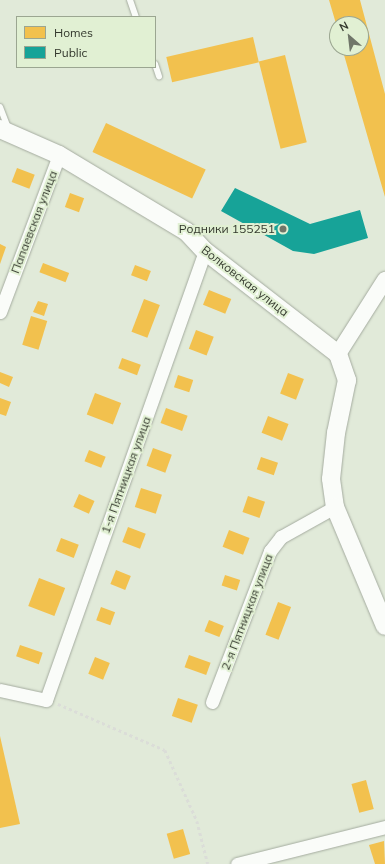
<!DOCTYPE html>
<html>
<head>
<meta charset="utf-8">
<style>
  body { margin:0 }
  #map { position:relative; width:385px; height:864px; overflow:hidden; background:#e1ead9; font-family:Mulish,sans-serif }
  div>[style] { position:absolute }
  .homes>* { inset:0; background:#f2c14e; transform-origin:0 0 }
  .public>* { inset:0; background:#17a398 }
  .path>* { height:2.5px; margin-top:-1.25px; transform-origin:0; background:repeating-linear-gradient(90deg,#dbddd8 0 3px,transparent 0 6px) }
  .roads { filter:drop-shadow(0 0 1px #a4ab9f) drop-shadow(0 0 1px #a4ab9f) }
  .service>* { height:6px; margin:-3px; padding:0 3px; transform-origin:3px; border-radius:3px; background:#fafcf9 }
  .minor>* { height:13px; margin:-6.5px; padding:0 6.5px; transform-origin:6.5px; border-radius:6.5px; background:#fafcf9 }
  .tertiary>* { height:16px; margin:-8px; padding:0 8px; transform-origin:8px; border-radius:8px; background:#fafcf9 }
  .secondary>* { height:18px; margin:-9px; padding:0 9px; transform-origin:9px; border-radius:9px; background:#fafcf9 }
  .dots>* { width:11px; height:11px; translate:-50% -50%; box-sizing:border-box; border:2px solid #e1f0d3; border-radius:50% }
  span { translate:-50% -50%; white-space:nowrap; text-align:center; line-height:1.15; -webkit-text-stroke:4px #e1f0d3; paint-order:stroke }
  .street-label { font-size:12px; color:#33382d }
  .poi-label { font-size:12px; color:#33382d }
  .right { translate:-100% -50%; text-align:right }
  .legend { position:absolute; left:16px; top:16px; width:140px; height:52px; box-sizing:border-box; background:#e1f0d3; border:1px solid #9ba691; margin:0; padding:5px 7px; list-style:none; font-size:12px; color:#33382d }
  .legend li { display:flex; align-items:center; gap:8px; height:20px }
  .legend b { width:20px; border:1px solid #9ba691 }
  .north { position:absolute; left:329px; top:16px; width:40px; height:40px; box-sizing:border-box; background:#e1f0d3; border:1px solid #9ba691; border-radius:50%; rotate:332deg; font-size:11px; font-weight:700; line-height:16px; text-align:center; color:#33382d }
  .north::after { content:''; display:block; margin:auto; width:14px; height:18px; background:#707669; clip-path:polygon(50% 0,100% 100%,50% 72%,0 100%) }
</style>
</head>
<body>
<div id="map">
  <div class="homes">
    <i style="clip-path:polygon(329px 0,360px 0,385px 94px,385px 197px,342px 48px,361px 48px,361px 24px,337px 27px)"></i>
    <i style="left:253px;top:37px;width:26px;height:89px;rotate:77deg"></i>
    <i style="left:285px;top:55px;width:90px;height:27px;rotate:76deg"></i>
    <i style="left:106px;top:123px;width:110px;height:32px;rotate:25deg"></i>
    <i style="left:17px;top:168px;width:19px;height:15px;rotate:21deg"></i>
    <i style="left:70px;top:193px;width:15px;height:15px;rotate:20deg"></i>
    <i style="clip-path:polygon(0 244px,6px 247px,0 264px)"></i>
    <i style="left:43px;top:263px;width:28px;height:10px;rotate:21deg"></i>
    <i style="left:135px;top:265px;width:17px;height:11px;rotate:21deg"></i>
    <i style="left:209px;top:290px;width:24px;height:16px;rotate:22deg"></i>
    <i style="left:144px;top:299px;width:17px;height:35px;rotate:21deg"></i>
    <i style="clip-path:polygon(38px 301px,48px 304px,44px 316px,33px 312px)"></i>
    <i style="left:31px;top:316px;width:17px;height:30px;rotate:17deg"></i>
    <i style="left:196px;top:330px;width:19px;height:20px;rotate:21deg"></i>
    <i style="left:122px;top:358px;width:20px;height:11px;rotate:20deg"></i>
    <i style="clip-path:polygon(0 372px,13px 377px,9px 387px,0 383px)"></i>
    <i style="left:288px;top:373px;width:17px;height:22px;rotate:21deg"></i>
    <i style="left:178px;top:375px;width:16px;height:13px;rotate:18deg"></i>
    <i style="left:95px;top:393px;width:28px;height:23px;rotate:21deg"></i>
    <i style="clip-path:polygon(0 398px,11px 402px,6px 416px,0 414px)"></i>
    <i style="left:166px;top:408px;width:23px;height:16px;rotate:20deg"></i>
    <i style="left:268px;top:416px;width:22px;height:18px;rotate:21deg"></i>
    <i style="left:153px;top:448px;width:20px;height:19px;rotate:20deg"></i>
    <i style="left:89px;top:450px;width:18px;height:12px;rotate:22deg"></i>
    <i style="left:261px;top:457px;width:18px;height:13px;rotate:19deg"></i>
    <i style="left:141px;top:488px;width:22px;height:20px;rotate:18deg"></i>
    <i style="left:79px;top:494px;width:17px;height:14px;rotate:24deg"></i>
    <i style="left:248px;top:496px;width:18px;height:17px;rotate:19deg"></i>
    <i style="left:128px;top:527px;width:19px;height:16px;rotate:21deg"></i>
    <i style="left:229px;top:530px;width:22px;height:18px;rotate:21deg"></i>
    <i style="left:61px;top:538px;width:19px;height:14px;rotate:21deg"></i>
    <i style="left:116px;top:570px;width:16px;height:15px;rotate:22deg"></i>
    <i style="left:225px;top:575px;width:16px;height:11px;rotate:18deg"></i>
    <i style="left:39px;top:578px;width:28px;height:30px;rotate:21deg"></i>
    <i style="left:278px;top:602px;width:14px;height:35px;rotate:21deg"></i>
    <i style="left:101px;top:607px;width:15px;height:14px;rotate:20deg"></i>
    <i style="left:209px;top:620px;width:16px;height:12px;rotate:22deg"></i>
    <i style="left:20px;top:645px;width:24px;height:12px;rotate:19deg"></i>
    <i style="left:189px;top:655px;width:23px;height:13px;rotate:20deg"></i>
    <i style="left:95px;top:657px;width:16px;height:18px;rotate:22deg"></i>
    <i style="left:178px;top:698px;width:21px;height:19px;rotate:19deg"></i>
    <i style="clip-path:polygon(0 736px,20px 824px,0 828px)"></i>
    <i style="left:366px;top:780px;width:30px;height:15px;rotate:75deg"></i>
    <i style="left:183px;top:829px;width:26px;height:17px;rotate:74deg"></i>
    <i style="clip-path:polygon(384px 841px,385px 864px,375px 864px,369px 845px)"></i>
  </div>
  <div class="public">
    <i style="clip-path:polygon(235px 188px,310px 224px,360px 210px,368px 238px,314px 254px,293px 251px,221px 211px)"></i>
  </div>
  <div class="path">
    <i style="left:58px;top:704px;width:116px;rotate:23.3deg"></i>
    <i style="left:165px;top:750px;width:78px;rotate:65.7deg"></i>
    <i style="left:197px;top:821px;width:44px;rotate:75.7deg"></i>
  </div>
  <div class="roads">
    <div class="service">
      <i style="left:130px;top:0;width:18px;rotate:71deg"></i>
      <i style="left:155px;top:64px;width:13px;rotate:72deg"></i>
      <i style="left:0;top:107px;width:22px;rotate:69deg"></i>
    </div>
    <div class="minor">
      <i style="left:0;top:312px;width:168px;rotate:-69.4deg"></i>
      <i style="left:0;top:690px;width:47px;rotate:12.3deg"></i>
      <i style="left:46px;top:700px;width:476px;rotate:-70.5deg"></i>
      <i style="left:212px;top:702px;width:162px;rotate:-69deg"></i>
      <i style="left:270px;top:551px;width:18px;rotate:-52deg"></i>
      <i style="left:281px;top:537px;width:62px;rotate:-29.1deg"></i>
      <i style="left:237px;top:864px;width:153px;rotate:-14deg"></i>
    </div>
    <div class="tertiary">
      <i style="left:338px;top:354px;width:88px;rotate:-57.6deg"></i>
    </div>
    <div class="secondary">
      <i style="left:0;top:129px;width:64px;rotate:23.8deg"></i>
      <i style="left:59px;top:155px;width:149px;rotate:31deg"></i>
      <i style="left:187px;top:232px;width:26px;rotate:47deg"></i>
      <i style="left:205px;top:251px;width:168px;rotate:37.8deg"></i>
      <i style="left:338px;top:354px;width:28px;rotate:71deg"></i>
      <i style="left:347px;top:380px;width:54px;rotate:101.7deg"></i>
      <i style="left:336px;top:433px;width:46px;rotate:96.2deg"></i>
      <i style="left:331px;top:479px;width:28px;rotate:82deg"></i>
      <i style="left:335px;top:507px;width:129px;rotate:67.2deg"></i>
    </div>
  </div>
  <div class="dots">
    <i style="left:283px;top:229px;background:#707669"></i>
  </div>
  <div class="street-label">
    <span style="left:34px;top:222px;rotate:-69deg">Папаевская улица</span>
    <span style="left:245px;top:281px;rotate:38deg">Волковская улица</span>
    <span style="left:126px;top:475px;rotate:-70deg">1-я Пятницкая улица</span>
    <span style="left:247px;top:612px;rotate:-69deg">2-я Пятницкая улица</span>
  </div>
  <div class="poi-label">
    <span class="right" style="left:275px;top:229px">Родники 155251</span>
  </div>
  <ul class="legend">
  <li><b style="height:11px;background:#f2c14e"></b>Homes</li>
  <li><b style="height:11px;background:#17a398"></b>Public</li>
  </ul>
  <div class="north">N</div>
</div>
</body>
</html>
